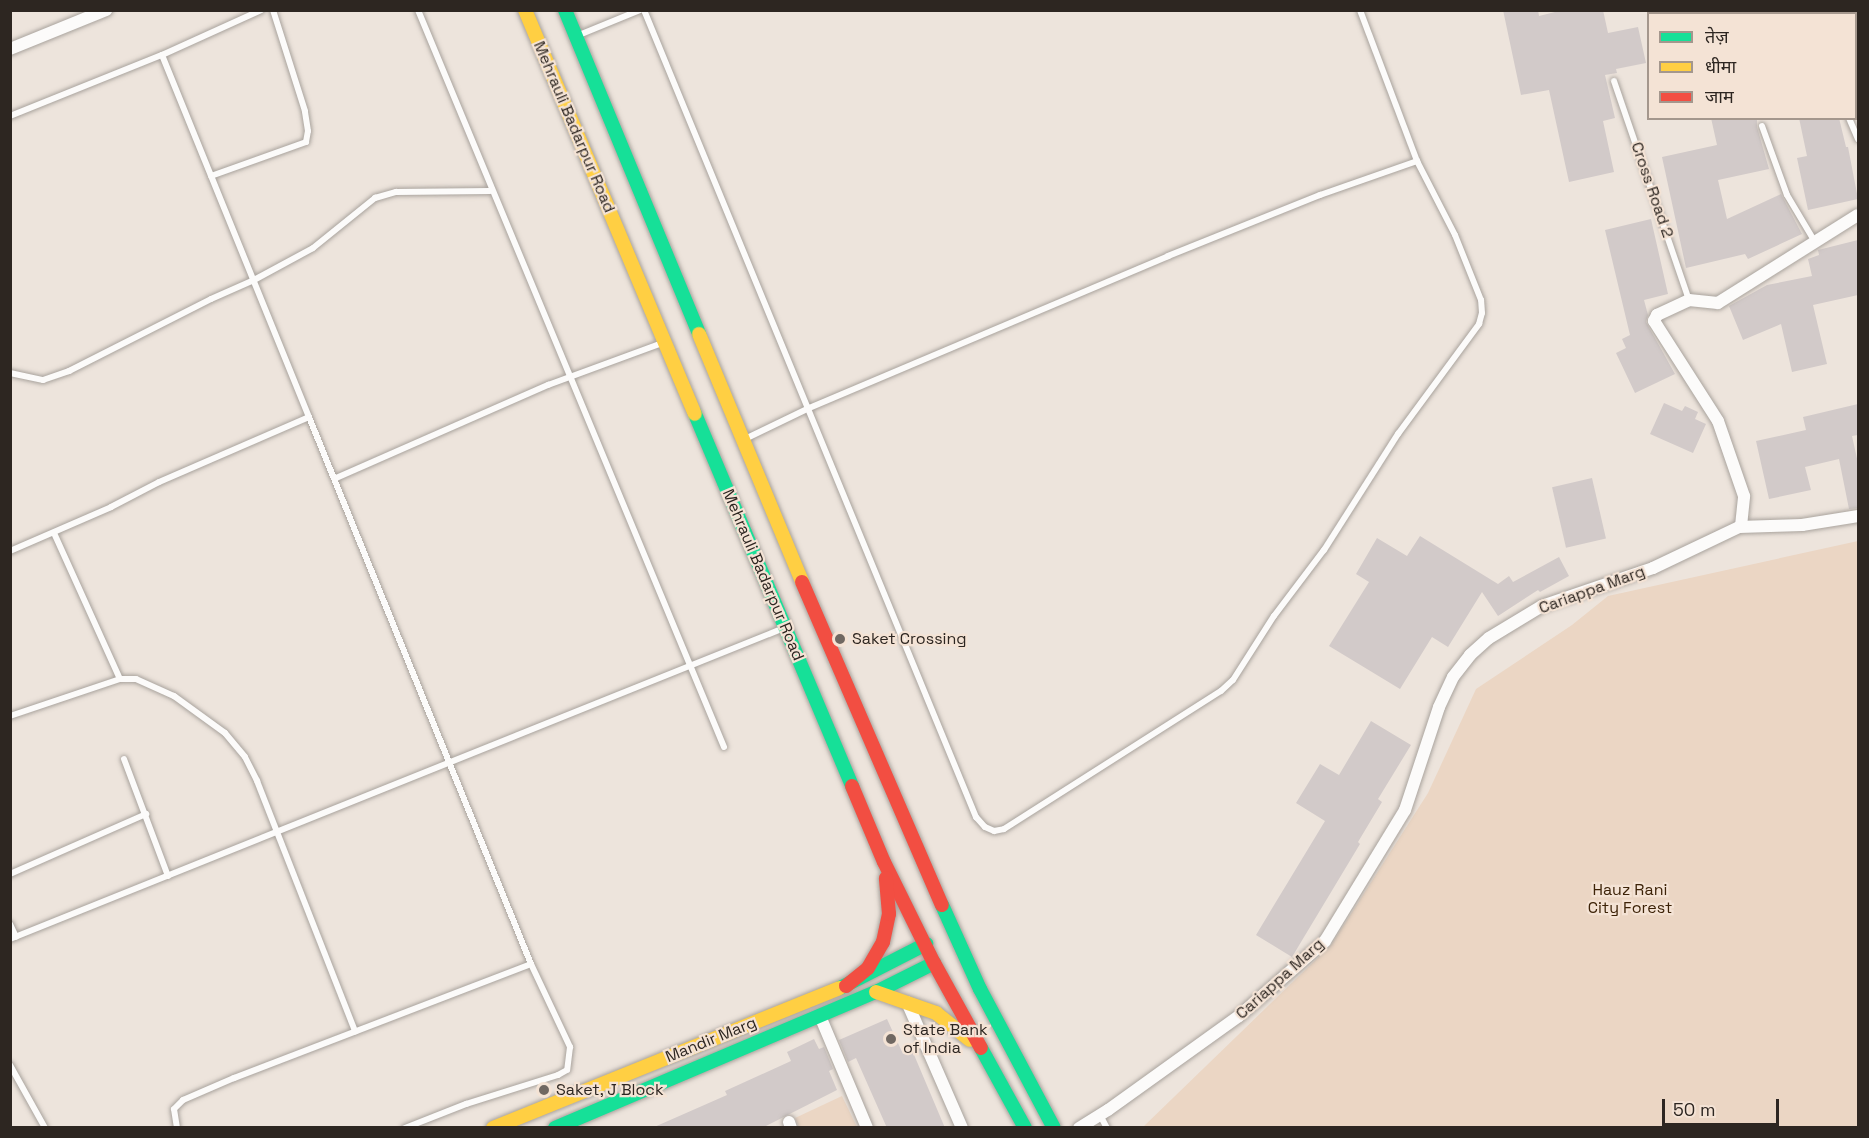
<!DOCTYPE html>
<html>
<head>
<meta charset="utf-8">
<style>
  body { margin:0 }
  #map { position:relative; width:1869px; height:1138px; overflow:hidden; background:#ede4dc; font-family:"Space Grotesk","Noto Sans Devanagari",sans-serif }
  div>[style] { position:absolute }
  .green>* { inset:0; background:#ebd6c4 }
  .building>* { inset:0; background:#d2cac9; transform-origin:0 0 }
  .roads { filter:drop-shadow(0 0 2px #a9a39d) drop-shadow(0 0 2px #a9a39d) }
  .lane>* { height:6px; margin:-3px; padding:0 3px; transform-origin:3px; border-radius:3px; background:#fcfbfa }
  .street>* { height:12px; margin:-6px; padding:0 6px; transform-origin:6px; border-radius:6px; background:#fcfbfa }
  .fast>* { height:14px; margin:-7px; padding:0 7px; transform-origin:7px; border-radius:7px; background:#16e098 }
  .slow>* { height:14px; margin:-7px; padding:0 7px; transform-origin:7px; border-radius:7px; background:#ffcf43 }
  .jam>* { height:14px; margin:-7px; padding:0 7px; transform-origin:7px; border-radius:7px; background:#f24e42 }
  .dots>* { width:16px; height:16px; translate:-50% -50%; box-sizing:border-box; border:3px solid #f4e3d5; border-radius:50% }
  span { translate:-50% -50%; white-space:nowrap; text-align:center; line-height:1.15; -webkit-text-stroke:4.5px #f4e3d5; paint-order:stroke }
  .street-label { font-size:16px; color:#2d2621 }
  .poi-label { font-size:16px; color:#2d2621 }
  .left { translate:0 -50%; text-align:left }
  .park-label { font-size:16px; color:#3d2308 }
  .frame { position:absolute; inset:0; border:12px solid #2d2621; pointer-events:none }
  .legend { position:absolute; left:1647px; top:12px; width:210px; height:108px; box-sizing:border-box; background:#f4e3d5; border:2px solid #a4978d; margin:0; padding:8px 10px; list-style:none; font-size:18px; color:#2d2621 }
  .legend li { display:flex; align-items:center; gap:12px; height:30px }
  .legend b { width:30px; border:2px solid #a4978d }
  .scale { position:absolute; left:1662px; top:1099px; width:117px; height:27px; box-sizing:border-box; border:3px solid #2d2621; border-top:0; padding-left:8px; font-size:18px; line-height:21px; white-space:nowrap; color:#2d2621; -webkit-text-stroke:4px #f4e3d5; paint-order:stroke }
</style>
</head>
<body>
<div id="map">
  <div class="green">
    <i style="clip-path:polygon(1858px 541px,1858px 1127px,1143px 1127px,1331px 945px,1428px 793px,1476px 689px,1572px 625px,1608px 596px)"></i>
    <i style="clip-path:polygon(842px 1096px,857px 1127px,799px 1127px,795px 1118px)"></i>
  </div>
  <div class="building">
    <i style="clip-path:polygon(1503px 10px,1538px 10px,1539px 16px,1563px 10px,1603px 10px,1608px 33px,1638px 27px,1646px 63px,1616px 69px,1617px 73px,1605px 75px,1615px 118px,1603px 121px,1614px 172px,1569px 182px,1549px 90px,1521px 95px)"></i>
    <i style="clip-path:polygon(1711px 118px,1757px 118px,1757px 127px,1769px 169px,1718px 180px,1727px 219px,1781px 194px,1802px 234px,1748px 259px,1745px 254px,1686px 268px,1662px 157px,1717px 145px)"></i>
    <i style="clip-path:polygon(1799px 118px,1839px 118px,1846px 147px,1848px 147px,1858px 199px,1808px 210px,1797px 158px,1807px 156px)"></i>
    <i style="clip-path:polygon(1651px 219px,1668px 294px,1644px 300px,1648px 315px,1646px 322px,1675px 374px,1635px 393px,1616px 353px,1626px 348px,1622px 339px,1630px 335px,1605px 230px)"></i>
    <i style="clip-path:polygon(1858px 240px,1858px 295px,1813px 305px,1827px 364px,1792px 372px,1781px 324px,1743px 340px,1729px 306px,1767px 285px,1812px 276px,1808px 259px,1819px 255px,1818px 250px)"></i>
    <i style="clip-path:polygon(1664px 403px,1682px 411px,1685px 406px,1698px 412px,1695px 419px,1706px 424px,1693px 453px,1650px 434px)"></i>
    <i style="clip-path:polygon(1858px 404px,1858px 435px,1852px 436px,1858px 463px,1858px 508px,1849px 509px,1839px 459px,1805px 467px,1811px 490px,1769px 499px,1756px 441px,1806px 430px,1803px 417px)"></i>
    <i style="left:1592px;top:478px;width:62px;height:41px;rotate:77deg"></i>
    <i style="clip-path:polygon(1420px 536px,1498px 584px,1509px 576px,1513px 582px,1559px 557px,1569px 576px,1540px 592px,1538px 590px,1498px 616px,1482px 592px,1448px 647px,1432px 637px,1400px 689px,1329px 646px,1369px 582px,1356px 574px,1377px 538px,1407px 556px)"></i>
    <i style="clip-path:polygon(1371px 721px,1411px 745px,1378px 799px,1382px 802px,1358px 842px,1360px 844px,1292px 957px,1256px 935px,1325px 821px,1296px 803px,1320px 764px,1339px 775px)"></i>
    <i style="clip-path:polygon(887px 1019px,903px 1054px,912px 1050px,945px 1128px,887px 1128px,856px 1058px,848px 1062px,839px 1040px)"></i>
    <i style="clip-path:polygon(814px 1039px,819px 1049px,824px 1047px,833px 1069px,829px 1071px,837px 1090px,762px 1128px,652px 1128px,727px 1095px,725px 1091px,791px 1061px,787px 1052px)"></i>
  </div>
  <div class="roads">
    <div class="lane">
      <i style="left:418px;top:10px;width:798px;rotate:67.45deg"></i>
      <i style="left:644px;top:10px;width:873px;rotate:67.64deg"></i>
      <i style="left:976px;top:817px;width:13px;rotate:48deg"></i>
      <i style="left:985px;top:827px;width:10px;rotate:24deg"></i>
      <i style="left:994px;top:831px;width:10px;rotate:-11deg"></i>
      <i style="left:1004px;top:829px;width:257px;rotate:-32.5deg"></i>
      <i style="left:1221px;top:691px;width:16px;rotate:-43deg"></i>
      <i style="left:1233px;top:680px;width:76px;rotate:-57.4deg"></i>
      <i style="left:1274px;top:616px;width:83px;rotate:-52.9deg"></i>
      <i style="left:1324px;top:550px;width:138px;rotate:-57.5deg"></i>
      <i style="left:1398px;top:434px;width:137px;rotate:-53.6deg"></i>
      <i style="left:1479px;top:324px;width:11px;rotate:-75deg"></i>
      <i style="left:1482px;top:313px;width:13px;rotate:-94deg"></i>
      <i style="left:1481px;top:300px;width:70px;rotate:-111.8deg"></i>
      <i style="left:1455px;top:235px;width:83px;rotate:-117.2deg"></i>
      <i style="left:1417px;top:161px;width:161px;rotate:-110.7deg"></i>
      <i style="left:579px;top:35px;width:66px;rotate:-22.3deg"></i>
      <i style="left:162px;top:55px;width:391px;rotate:67.9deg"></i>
      <i style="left:1614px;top:81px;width:231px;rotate:71.1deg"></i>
      <i style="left:10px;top:116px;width:164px;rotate:-21.9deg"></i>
      <i style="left:162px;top:55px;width:109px;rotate:-24.4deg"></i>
      <i style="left:1849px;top:118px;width:23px;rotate:67deg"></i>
      <i style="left:1762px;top:126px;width:73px;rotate:70.1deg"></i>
      <i style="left:1787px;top:195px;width:55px;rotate:59.2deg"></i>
      <i style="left:211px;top:176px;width:101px;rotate:-19.7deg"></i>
      <i style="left:306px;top:142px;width:11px;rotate:-80deg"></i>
      <i style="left:308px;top:131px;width:20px;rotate:-99deg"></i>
      <i style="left:305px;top:111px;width:106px;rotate:-107.6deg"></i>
      <i style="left:10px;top:373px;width:34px;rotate:12deg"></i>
      <i style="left:43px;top:380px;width:28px;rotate:-19deg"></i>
      <i style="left:69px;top:371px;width:159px;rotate:-26.9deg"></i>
      <i style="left:211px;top:299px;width:47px;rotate:-23.8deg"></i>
      <i style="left:254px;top:280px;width:67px;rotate:-28.5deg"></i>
      <i style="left:313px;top:248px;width:80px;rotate:-38.9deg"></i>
      <i style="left:375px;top:198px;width:22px;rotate:-16deg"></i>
      <i style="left:396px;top:192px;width:94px;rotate:-0.6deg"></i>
      <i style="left:747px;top:438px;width:69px;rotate:-25.8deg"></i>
      <i style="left:809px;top:408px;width:390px;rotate:-22.9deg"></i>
      <i style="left:1168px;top:256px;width:164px;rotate:-21.9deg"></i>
      <i style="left:1320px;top:195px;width:103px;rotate:-19.3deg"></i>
      <i style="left:336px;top:478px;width:232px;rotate:-23.7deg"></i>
      <i style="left:548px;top:385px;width:121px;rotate:-20.2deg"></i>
      <i style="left:54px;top:533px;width:160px;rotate:65.7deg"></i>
      <i style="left:10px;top:551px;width:110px;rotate:-23.5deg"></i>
      <i style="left:111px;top:507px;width:54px;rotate:-27.5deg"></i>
      <i style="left:159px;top:482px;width:163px;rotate:-23.4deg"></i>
      <i style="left:309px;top:417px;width:590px;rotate:67.91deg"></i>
      <i style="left:531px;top:964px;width:92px;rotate:64.8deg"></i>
      <i style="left:570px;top:1047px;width:23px;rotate:97deg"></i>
      <i style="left:567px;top:1070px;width:10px;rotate:151deg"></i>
      <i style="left:558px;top:1075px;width:96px;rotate:162.5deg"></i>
      <i style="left:466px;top:1104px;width:66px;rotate:158.5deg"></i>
      <i style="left:10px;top:716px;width:116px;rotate:-18.6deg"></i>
      <i style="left:120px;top:679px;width:16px"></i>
      <i style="left:136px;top:679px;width:42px;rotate:24.1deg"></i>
      <i style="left:174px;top:696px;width:63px;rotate:36deg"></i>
      <i style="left:225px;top:733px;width:31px;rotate:50deg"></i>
      <i style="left:245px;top:757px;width:27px;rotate:63deg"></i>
      <i style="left:257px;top:781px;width:269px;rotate:68.6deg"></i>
      <i style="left:124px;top:759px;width:125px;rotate:69.4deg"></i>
      <i style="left:10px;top:874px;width:149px;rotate:-23.8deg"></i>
      <i style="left:10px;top:924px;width:14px;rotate:65deg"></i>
      <i style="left:10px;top:939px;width:834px;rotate:-21.89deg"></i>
      <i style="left:10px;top:1065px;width:72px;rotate:60.9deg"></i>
      <i style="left:1100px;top:1115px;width:15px;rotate:62deg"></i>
      <i style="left:177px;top:1128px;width:19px;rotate:-99deg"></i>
      <i style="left:174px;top:1109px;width:13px;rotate:-45deg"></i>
      <i style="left:183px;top:1100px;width:56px;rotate:-23.3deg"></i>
      <i style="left:234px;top:1078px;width:318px;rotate:-21deg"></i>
    </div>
    <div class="street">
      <i style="left:10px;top:49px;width:104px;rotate:-22.1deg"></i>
      <i style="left:1739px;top:527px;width:63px;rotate:-1.8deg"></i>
      <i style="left:1802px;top:525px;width:57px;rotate:-9.1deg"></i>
      <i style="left:907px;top:1002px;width:137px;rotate:66.4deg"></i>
      <i style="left:820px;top:1016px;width:121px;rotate:67.2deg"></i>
      <i style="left:789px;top:1122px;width:6px;rotate:72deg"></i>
      <i style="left:1079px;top:1128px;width:34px;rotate:-32deg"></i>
      <i style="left:1108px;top:1110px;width:161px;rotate:-35.7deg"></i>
      <i style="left:1239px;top:1016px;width:114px;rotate:-41.1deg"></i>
      <i style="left:1325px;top:941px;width:153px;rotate:-58.6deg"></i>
      <i style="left:1405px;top:810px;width:108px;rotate:-71.7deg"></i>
      <i style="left:1439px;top:707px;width:33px;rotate:-65deg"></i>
      <i style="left:1453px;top:677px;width:28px;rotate:-52deg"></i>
      <i style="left:1470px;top:655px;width:25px;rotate:-42deg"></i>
      <i style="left:1489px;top:638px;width:62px;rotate:-31.1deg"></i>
      <i style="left:1542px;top:606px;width:117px;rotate:-18.9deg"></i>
      <i style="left:1653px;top:568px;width:98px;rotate:-25.5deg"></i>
      <i style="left:1741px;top:526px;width:30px;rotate:-84deg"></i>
      <i style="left:1744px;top:496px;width:79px;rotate:-109.1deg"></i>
      <i style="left:1718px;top:421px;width:119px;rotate:-122.6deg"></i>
      <i style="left:1654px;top:321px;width:7px;rotate:-63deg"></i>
      <i style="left:1657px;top:315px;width:35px;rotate:-25deg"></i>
      <i style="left:1689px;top:300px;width:29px;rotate:6deg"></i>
      <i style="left:1718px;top:303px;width:165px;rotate:-32.2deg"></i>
    </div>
    <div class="fast">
      <i style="left:565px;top:10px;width:351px;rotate:67.5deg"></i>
      <i style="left:695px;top:414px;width:404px;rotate:67.1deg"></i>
      <i style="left:942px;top:905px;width:92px;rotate:65.7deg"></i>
      <i style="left:980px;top:989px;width:157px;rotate:62deg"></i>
      <i style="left:840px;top:988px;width:97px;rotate:-27.1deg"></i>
      <i style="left:981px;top:1048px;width:91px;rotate:61.2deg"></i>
      <i style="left:555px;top:1128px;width:349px;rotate:-23deg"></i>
      <i style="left:876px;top:992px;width:65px;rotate:-26.6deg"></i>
    </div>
    <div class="slow">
      <i style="left:525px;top:10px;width:438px;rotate:67.2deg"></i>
      <i style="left:699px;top:334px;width:269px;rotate:67.4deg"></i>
      <i style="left:876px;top:992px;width:64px;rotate:19.3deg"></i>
      <i style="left:936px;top:1013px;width:43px;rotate:38.5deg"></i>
      <i style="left:493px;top:1128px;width:374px;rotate:-22deg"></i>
    </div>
    <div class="jam">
      <i style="left:802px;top:582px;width:352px;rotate:66.6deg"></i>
      <i style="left:852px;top:786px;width:82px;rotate:67.2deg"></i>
      <i style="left:884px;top:862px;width:113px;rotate:63.7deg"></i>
      <i style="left:934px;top:963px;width:97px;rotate:61.1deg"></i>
      <i style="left:846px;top:986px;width:28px;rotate:-39deg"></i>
      <i style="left:868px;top:968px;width:30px;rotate:-60deg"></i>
      <i style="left:883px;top:942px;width:29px;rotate:-78deg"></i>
      <i style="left:889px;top:914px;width:36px;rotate:-95deg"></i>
    </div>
  </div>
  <div class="dots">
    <i style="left:840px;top:639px;background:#706862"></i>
    <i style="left:891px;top:1039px;background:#706862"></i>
    <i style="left:544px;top:1090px;background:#706862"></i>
  </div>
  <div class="street-label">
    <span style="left:574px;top:127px;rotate:67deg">Mehrauli Badarpur Road</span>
    <span style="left:1652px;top:190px;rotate:71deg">Cross Road 2</span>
    <span style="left:763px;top:575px;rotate:67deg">Mehrauli Badarpur Road</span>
    <span style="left:1592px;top:590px;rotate:-20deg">Cariappa Marg</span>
    <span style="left:1280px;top:979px;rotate:-42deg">Cariappa Marg</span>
    <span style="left:711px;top:1040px;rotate:-22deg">Mandir Marg</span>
  </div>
  <div class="poi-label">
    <span class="left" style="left:852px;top:639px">Saket Crossing</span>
    <span class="left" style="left:903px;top:1039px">State Bank<br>of India</span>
    <span class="left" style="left:556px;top:1090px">Saket, J Block</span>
  </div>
  <div class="park-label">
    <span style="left:1630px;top:899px">Hauz Rani<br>City Forest</span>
  </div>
  <div class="frame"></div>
  <ul class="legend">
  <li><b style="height:8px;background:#16e098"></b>तेज़</li>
  <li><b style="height:8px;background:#ffcf43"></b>धीमा</li>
  <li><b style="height:8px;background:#f24e42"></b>जाम</li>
  </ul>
  <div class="scale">50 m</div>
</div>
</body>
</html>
